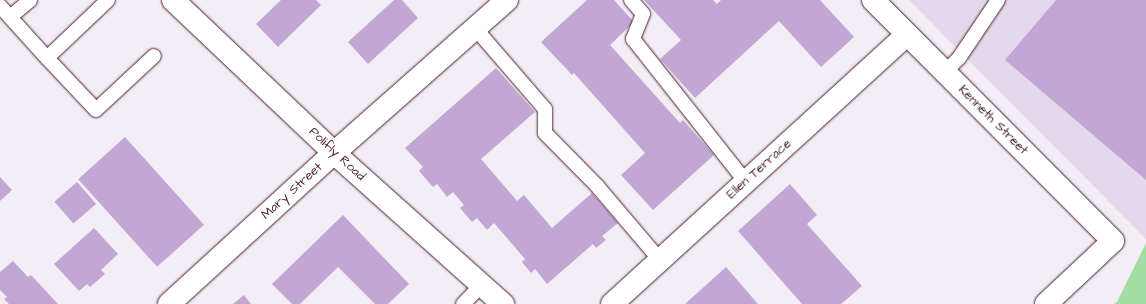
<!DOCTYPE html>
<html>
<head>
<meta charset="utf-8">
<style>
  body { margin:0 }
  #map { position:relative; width:1146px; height:304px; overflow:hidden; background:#f3edf6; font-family:"Architects Daughter",sans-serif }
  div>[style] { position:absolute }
  .built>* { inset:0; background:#e4d8ec }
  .green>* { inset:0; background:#a2dda3 }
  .building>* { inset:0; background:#c2a7d4; transform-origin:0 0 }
  .roads { filter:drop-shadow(0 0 1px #4a1f2b) drop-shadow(0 0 1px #4a1f2b) }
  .lane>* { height:14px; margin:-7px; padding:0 7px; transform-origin:7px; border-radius:7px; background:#fff }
  .street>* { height:22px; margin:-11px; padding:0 11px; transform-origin:11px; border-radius:11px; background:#fff }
  .secondary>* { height:22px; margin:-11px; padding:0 11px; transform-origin:11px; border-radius:11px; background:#fff }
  span { translate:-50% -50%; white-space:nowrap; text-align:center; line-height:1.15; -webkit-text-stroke:4px #fff; paint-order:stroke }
  .street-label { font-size:13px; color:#4a1f2b }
</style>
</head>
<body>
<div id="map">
  <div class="built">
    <i style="clip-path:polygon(909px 0,1146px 0,1146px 239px)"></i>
  </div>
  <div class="green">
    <i style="clip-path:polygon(1146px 243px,1146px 304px,1114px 304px,1117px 302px)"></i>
  </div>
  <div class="building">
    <i style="clip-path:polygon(281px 0,316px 0,321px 5px,278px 47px,256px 24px)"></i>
    <i style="clip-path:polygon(394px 0,402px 0,418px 18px,368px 64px,348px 42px)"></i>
    <i style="clip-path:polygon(587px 0,614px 0,634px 22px,610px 45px,680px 123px,683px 120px,714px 155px,653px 210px,621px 175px,645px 153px,574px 73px,572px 75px,541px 42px)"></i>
    <i style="clip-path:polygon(644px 0,713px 0,717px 4px,721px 0,820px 0,854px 37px,821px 67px,779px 21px,695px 98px,660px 59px,681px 40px)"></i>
    <i style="clip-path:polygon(1056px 0,1146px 0,1146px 180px,1005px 60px)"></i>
    <i style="clip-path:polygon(496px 68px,535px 112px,481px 159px,517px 201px,524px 195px,552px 228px,592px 193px,618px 223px,602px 236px,606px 240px,596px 248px,593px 244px,547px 284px,535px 269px,531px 273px,522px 262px,525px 259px,494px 223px,487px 230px,477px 218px,472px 222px,460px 208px,464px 205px,453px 192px,447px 197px,437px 184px,433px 187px,419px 171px,423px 167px,405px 148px)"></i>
    <i style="left:125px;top:137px;width:118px;height:63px;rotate:48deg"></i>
    <i style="clip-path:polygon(0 177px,12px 190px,0 201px)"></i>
    <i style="left:77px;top:182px;width:29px;height:30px;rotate:49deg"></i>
    <i style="clip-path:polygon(790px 184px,817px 215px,807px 224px,862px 286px,841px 304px,802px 304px,738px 231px)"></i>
    <i style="clip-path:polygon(343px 215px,409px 284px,388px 304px,375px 304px,338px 267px,300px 304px,292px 304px,272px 284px)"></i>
    <i style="clip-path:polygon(94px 228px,118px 254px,101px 270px,105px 274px,90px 287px,87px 284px,79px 291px,54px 264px)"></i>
    <i style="clip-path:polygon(13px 261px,28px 277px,31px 275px,58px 304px,9px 304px,4px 299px,7px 297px,0 290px,0 272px)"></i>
    <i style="clip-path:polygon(726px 267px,758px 304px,685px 304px)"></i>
    <i style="clip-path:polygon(244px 295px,251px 304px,233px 304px)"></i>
  </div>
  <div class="roads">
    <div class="lane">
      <i style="left:631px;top:0;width:18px;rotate:49deg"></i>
      <i style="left:643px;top:14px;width:27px;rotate:112deg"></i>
      <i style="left:633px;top:39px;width:181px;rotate:51.7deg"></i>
      <i style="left:0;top:6px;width:70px;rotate:47.9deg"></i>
      <i style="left:47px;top:58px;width:84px;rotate:-43.6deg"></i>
      <i style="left:10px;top:17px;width:26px;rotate:-40deg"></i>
      <i style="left:475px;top:28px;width:107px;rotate:49.2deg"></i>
      <i style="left:545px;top:109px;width:24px;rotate:90deg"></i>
      <i style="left:545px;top:133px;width:76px;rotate:45.5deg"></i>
      <i style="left:598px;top:187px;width:96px;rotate:49.7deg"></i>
      <i style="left:47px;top:58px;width:71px;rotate:46.7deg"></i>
      <i style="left:96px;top:110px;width:79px;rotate:-43deg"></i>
      <i style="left:945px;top:72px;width:20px;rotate:-45deg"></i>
      <i style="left:959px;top:58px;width:70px;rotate:-56.1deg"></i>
      <i style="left:463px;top:304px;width:28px;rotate:-46deg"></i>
    </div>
    <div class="street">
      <i style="left:873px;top:0;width:340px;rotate:45.1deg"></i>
      <i style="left:1113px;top:241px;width:92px;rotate:136.8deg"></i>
      <i style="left:169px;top:304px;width:224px;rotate:-42.5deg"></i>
      <i style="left:334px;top:153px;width:231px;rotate:-41.5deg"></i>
      <i style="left:612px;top:304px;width:399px;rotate:-42.4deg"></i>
    </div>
    <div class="secondary">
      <i style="left:173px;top:0;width:222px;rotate:43.5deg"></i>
      <i style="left:334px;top:153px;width:227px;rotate:41.8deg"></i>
    </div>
  </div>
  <div class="street-label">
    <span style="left:993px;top:120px;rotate:45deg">Kenneth Street</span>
    <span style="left:337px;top:154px;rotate:43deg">Polifly Road</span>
    <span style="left:759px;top:169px;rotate:-42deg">Ellen Terrace</span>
    <span style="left:292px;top:191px;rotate:-42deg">Mary Street</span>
  </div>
</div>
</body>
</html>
